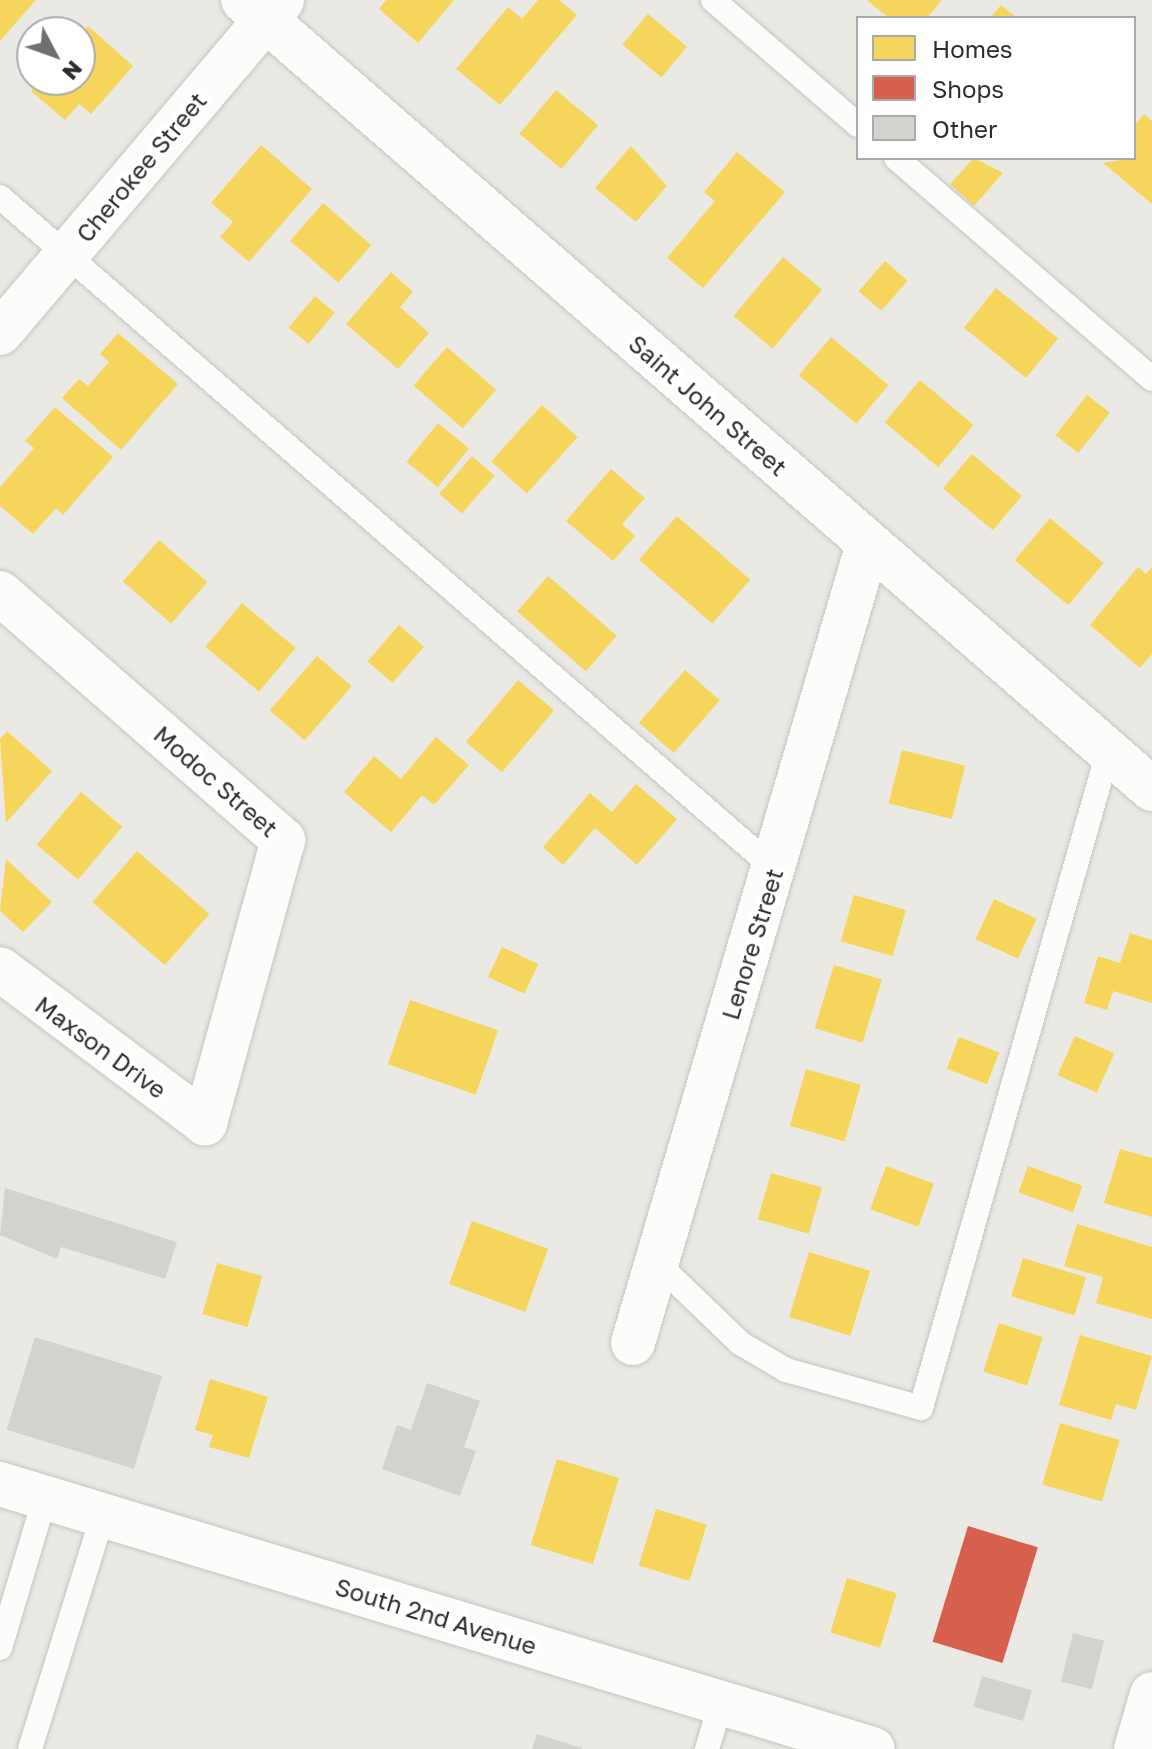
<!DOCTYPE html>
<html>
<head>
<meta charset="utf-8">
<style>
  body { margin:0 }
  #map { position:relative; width:1152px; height:1749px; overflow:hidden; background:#ebe9e4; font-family:"Golos Text",sans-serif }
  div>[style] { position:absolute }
  .homes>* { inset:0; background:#f6d55c; transform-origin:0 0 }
  .shops>* { inset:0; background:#d6604d; transform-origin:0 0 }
  .building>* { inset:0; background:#d4d2cf; transform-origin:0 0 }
  .roads { filter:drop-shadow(0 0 2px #c5c4c4) drop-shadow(0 0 2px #c5c4c4) }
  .service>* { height:24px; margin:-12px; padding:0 12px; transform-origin:12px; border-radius:12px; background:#fcfcfb }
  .minor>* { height:44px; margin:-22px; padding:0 22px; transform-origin:22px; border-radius:22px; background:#fcfcfb }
  .tertiary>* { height:44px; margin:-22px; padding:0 22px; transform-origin:22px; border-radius:22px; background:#fcfcfb }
  .secondary>* { height:44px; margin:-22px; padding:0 22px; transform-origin:22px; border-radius:22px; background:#fcfcfb }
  span { translate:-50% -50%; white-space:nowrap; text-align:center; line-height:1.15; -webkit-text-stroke:8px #fff; paint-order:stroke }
  .street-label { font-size:24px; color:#2d2d2d }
  .legend { position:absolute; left:856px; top:16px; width:280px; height:144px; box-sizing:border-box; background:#fff; border:2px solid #ababab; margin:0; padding:10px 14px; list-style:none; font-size:24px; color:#2d2d2d }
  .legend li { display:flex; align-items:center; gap:16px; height:40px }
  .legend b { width:40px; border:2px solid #ababab }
  .north { position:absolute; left:16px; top:16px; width:80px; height:80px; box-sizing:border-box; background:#fff; border:2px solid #ababab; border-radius:50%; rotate:131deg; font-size:22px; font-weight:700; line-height:32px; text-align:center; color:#2d2d2d }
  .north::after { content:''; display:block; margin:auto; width:28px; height:36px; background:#706f6d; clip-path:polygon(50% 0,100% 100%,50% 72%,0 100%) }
</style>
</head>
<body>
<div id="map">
  <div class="homes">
    <i style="clip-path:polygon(0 0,36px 0,0 41px)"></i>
    <i style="clip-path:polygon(386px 0,454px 0,418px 43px,379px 9px)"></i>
    <i style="clip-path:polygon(538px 0,559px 0,577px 15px,500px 105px,456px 69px,508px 7px,522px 19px)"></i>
    <i style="clip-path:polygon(867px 0,942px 0,927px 18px,889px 18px)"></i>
    <i style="clip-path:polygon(1001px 5px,1017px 18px,990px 18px)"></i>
    <i style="left:648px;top:14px;width:51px;height:40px;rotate:40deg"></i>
    <i style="clip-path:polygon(88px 26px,133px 66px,91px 114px,79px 104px,65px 120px,31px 91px,41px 80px,80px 80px,80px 35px)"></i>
    <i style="left:556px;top:90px;width:55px;height:57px;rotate:40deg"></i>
    <i style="clip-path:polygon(1144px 114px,1152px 121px,1152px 204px,1103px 163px,1134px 158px,1134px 126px)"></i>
    <i style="clip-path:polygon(261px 145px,312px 189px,249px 262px,220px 237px,233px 222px,211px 203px)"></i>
    <i style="clip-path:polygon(631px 146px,667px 186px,636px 222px,595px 188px)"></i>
    <i style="clip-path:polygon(737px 152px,785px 192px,703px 288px,667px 258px,715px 201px,704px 192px)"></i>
    <i style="clip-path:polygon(974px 158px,1003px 173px,974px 206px,950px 184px)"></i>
    <i style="left:323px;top:203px;width:64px;height:50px;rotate:41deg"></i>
    <i style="left:783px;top:257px;width:51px;height:77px;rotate:40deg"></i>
    <i style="left:885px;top:261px;width:30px;height:40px;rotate:41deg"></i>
    <i style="clip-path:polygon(391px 272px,413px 292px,400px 307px,429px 333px,398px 369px,346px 324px)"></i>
    <i style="left:996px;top:288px;width:80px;height:51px;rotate:39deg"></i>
    <i style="left:315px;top:296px;width:26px;height:41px;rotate:40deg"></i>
    <i style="clip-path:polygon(118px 333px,178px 384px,121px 450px,62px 398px,79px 379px,88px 386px,109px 362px,100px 354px)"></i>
    <i style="left:831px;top:337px;width:75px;height:50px;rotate:40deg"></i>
    <i style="left:447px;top:347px;width:65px;height:51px;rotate:41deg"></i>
    <i style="left:920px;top:380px;width:70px;height:55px;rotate:40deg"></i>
    <i style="left:1087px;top:395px;width:29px;height:51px;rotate:38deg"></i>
    <i style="left:542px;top:405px;width:48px;height:76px;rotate:42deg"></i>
    <i style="clip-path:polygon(55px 407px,113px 457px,63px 515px,56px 508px,33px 534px,0 506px,0 487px,34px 448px,25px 441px)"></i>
    <i style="left:438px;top:423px;width:40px;height:50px;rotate:39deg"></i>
    <i style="left:972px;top:454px;width:65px;height:45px;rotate:40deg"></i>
    <i style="left:472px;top:456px;width:30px;height:50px;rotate:41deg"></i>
    <i style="clip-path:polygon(611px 469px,645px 498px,622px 524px,635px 536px,613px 561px,566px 521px)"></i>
    <i style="left:677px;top:516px;width:97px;height:58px;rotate:41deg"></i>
    <i style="left:1050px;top:518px;width:70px;height:55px;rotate:40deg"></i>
    <i style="left:159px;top:540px;width:64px;height:55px;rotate:41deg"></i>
    <i style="clip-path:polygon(1138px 567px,1146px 574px,1152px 567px,1152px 654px,1140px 668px,1090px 625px)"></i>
    <i style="left:548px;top:576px;width:91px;height:47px;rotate:41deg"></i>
    <i style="left:242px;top:603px;width:70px;height:57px;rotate:40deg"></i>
    <i style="left:399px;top:625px;width:33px;height:48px;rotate:41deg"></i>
    <i style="left:317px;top:656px;width:46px;height:72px;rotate:41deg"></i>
    <i style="left:685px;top:670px;width:46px;height:70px;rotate:41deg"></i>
    <i style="left:518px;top:680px;width:47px;height:81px;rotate:40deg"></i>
    <i style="clip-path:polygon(7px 731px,52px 771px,6px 823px,0 739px)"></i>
    <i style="clip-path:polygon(436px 737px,469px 765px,434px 805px,422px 795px,391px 832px,344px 792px,374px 756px,401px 779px)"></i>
    <i style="left:902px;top:750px;width:65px;height:55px;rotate:14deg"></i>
    <i style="clip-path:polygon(636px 784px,677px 819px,637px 865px,595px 828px,563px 865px,543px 847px,590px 793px,612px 812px)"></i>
    <i style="left:81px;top:792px;width:54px;height:69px;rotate:40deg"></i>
    <i style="left:137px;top:851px;width:96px;height:68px;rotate:41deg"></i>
    <i style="clip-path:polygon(6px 859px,52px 902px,23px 932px,0 911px)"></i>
    <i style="left:854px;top:895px;width:54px;height:48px;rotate:16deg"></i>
    <i style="left:994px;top:899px;width:47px;height:44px;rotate:25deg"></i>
    <i style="clip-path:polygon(1130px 933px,1152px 940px,1152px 1003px,1113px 991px,1107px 1010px,1084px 1003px,1098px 956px,1120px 963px)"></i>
    <i style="left:502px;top:947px;width:40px;height:33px;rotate:25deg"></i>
    <i style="left:834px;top:965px;width:50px;height:66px;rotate:17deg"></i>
    <i style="left:410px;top:1000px;width:93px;height:68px;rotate:19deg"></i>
    <i style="left:1075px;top:1036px;width:43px;height:43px;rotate:24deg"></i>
    <i style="left:959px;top:1037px;width:43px;height:34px;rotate:21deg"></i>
    <i style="left:806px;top:1069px;width:57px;height:59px;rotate:16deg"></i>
    <i style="clip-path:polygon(1120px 1149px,1152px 1158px,1152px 1217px,1104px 1203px)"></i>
    <i style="left:886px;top:1166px;width:51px;height:46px;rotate:20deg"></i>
    <i style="left:1028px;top:1166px;width:58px;height:28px;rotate:20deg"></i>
    <i style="left:771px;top:1173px;width:53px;height:48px;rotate:16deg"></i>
    <i style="left:472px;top:1221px;width:81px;height:67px;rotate:20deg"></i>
    <i style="clip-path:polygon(1077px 1224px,1152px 1247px,1152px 1319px,1096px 1303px,1103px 1277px,1064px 1266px)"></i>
    <i style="left:809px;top:1252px;width:64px;height:68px;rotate:17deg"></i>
    <i style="left:1023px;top:1258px;width:66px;height:40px;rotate:17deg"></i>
    <i style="left:217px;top:1263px;width:47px;height:53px;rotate:16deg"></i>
    <i style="left:999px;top:1323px;width:46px;height:51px;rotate:18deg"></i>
    <i style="clip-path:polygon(1080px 1335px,1152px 1356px,1136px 1410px,1116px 1404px,1111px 1420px,1059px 1405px)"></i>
    <i style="clip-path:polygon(210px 1379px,268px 1397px,249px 1458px,209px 1447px,213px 1435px,195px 1430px)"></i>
    <i style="left:1060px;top:1423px;width:62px;height:64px;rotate:16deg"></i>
    <i style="left:557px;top:1459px;width:65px;height:90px;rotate:17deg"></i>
    <i style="left:656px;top:1509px;width:53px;height:59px;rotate:17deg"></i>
    <i style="left:847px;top:1578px;width:52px;height:57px;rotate:17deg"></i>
  </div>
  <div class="shops">
    <i style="left:968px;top:1526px;width:73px;height:121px;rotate:17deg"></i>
  </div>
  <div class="building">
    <i style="clip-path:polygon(5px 1188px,177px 1242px,165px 1279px,61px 1247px,57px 1259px,0 1235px)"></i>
    <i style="left:35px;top:1337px;width:133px;height:97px;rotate:17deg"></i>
    <i style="clip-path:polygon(427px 1383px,480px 1401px,464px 1447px,476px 1451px,460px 1496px,382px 1469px,397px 1425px,411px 1430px)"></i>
    <i style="left:1073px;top:1633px;width:32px;height:50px;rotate:14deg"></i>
    <i style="left:982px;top:1676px;width:52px;height:32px;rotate:16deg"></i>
    <i style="clip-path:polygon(537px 1734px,582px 1748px,582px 1749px,532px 1749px)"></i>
  </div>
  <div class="roads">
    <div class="service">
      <i style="left:713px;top:0;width:191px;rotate:40.8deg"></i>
      <i style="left:896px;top:158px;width:338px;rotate:40.8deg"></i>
      <i style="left:0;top:197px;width:1026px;rotate:40.93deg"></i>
      <i style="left:657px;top:1263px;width:115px;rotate:43.9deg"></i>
      <i style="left:740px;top:1343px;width:53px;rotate:30.4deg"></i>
      <i style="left:786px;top:1370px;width:140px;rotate:15.7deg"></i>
      <i style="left:921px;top:1408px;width:682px;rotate:-74.09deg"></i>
      <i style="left:0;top:1648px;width:158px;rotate:-73.4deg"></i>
      <i style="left:30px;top:1749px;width:245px;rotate:-72.7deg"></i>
      <i style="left:707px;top:1749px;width:48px;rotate:-73.1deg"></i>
    </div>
    <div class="minor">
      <i style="left:243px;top:0;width:1204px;rotate:40.96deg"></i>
      <i style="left:0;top:593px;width:376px;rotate:41.1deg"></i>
      <i style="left:283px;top:840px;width:294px;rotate:105.4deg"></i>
      <i style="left:205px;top:1123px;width:256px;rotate:-143.1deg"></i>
      <i style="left:633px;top:1343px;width:833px;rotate:-73.61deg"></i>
      <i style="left:1136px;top:1749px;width:57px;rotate:-73.8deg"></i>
    </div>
    <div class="tertiary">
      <i style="left:0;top:333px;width:436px;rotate:-49.7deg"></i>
    </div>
    <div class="secondary">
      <i style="left:0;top:1484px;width:912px;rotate:16.89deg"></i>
    </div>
  </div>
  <div class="street-label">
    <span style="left:141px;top:167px;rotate:-50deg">Cherokee Street</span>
    <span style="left:708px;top:405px;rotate:41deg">Saint John Street</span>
    <span style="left:216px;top:781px;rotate:41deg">Modoc Street</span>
    <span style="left:752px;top:944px;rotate:-73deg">Lenore Street</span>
    <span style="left:101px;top:1047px;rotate:36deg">Maxson Drive</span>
    <span style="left:436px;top:1616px;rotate:17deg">South 2nd Avenue</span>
  </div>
  <ul class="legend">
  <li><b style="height:22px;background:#f6d55c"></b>Homes</li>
  <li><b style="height:22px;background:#d6604d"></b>Shops</li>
  <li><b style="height:22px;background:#d4d2cf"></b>Other</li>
  </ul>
  <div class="north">N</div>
</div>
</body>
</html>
